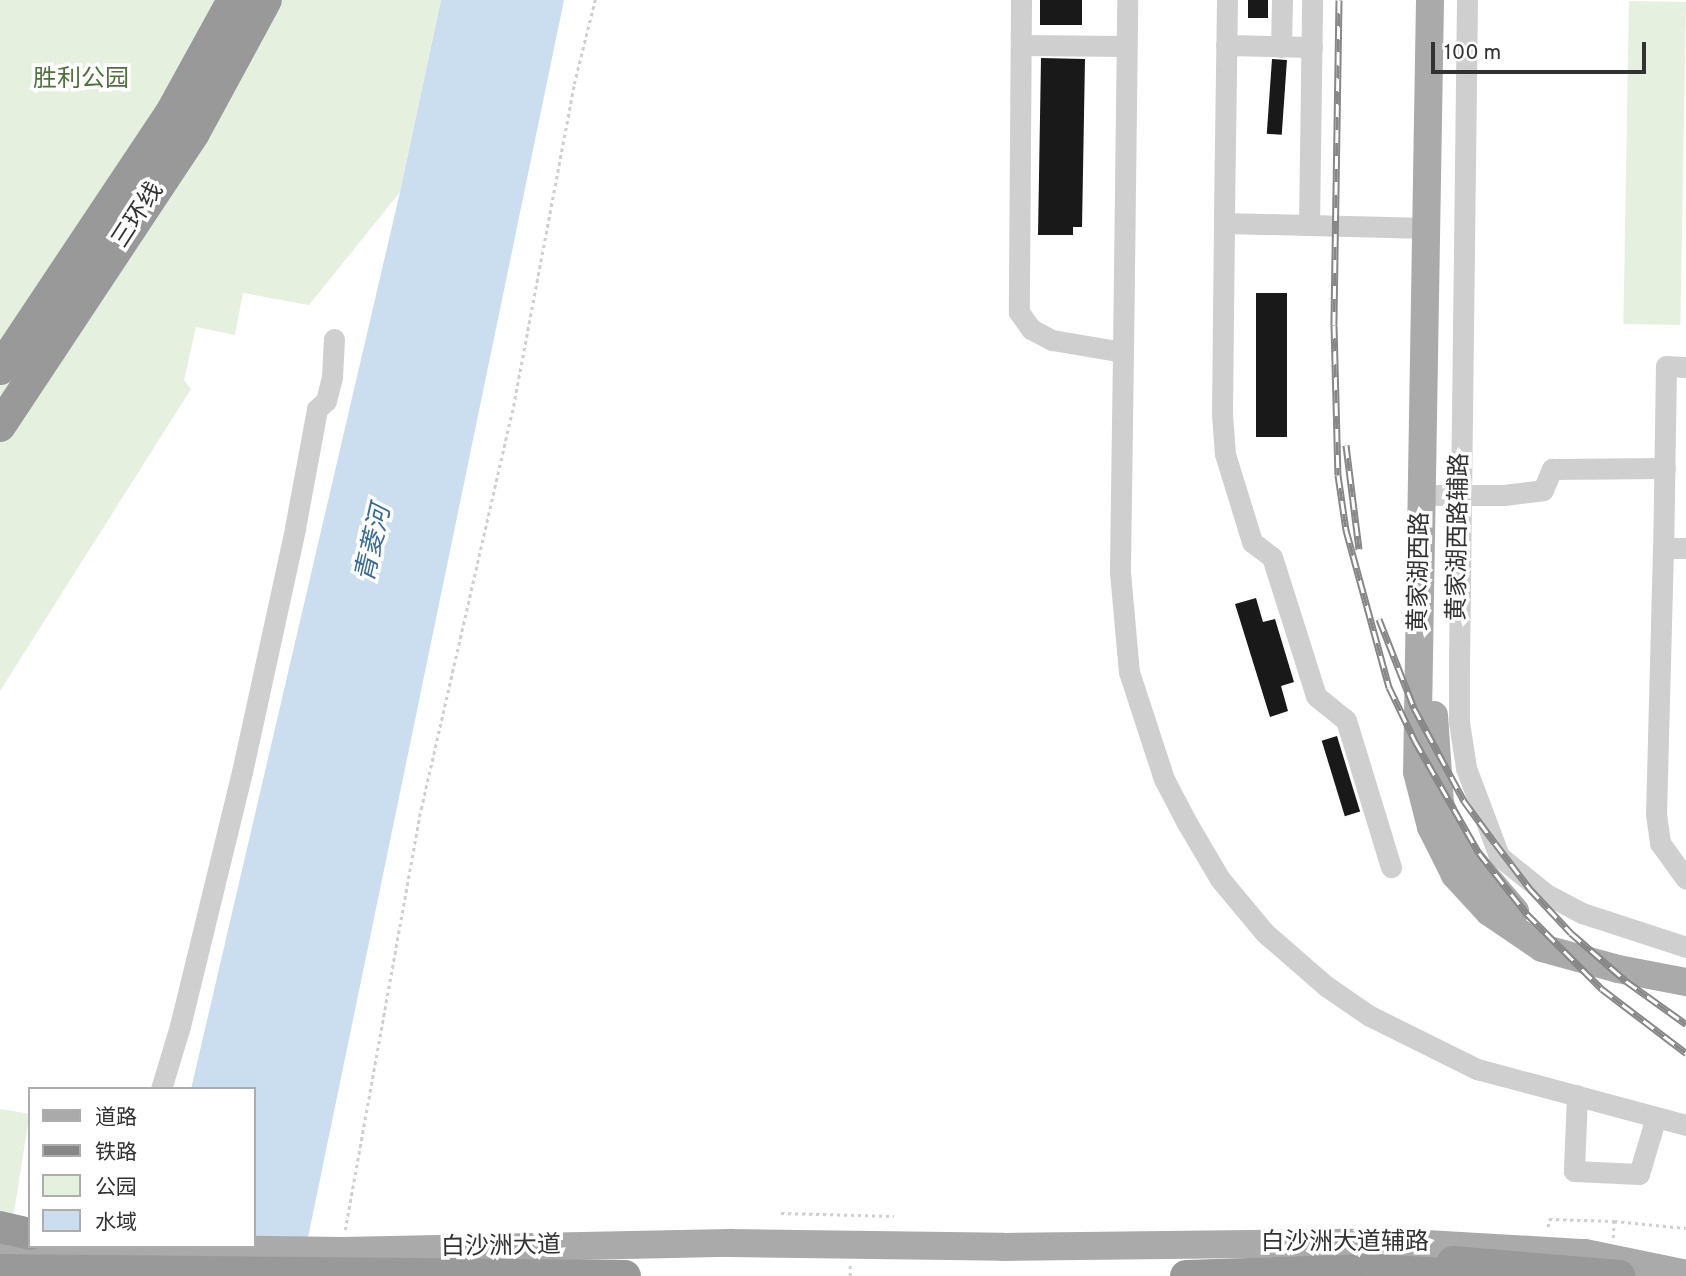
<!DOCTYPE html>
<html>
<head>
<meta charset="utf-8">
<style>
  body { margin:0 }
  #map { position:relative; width:1686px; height:1276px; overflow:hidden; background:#fff; font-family:Overpass,"Noto Sans SC",sans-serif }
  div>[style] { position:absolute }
  .green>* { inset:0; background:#e6f0df; transform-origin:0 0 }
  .water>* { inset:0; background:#cadef0 }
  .building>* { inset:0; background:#191919; transform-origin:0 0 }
  .path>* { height:2.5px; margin-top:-1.25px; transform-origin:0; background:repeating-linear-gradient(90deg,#cfcfcf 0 3.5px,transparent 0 7px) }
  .minor>* { height:21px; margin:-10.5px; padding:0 10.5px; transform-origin:10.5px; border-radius:10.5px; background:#cfcfcf }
  .major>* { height:28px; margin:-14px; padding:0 14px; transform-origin:14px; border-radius:14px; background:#aaa }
  .highway>* { height:32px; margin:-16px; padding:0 16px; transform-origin:16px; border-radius:16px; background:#999 }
  .rail>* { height:7px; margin-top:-3.5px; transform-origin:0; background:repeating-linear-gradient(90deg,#fff 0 13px,#878787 0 26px); box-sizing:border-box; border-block:2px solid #878787 }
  span { translate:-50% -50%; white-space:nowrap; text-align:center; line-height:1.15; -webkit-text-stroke:7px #fff; paint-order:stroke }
  .park-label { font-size:24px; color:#4e733a }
  .street-label { font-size:24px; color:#323232 }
  .water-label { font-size:26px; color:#366b9e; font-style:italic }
  .legend { position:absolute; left:28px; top:1087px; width:228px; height:161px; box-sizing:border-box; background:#fff; border:2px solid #adadad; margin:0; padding:9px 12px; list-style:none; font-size:21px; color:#323232 }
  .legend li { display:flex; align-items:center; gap:14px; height:35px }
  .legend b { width:35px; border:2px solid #adadad }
  .scale { position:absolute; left:1431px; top:42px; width:215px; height:32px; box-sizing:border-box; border:4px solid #323232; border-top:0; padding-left:9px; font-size:21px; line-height:24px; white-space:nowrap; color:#323232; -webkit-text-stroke:5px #fff; paint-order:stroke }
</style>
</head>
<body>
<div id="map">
  <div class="green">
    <i style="clip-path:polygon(0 0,441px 0,400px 192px,309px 305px,243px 293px,235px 335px,196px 327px,184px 380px,191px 389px,0 691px)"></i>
    <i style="left:1629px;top:1px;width:57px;height:323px;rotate:1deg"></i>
    <i style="left:0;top:1109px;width:30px;height:109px;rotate:9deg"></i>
  </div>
  <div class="water">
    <i style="clip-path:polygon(441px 0,564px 0,300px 1276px,254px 1246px,254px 1089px,191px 1089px,400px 192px)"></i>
  </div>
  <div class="building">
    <i style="left:1040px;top:0;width:42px;height:25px"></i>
    <i style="left:1248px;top:0;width:20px;height:18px"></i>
    <i style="clip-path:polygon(1041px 58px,1085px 59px,1082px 227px,1073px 227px,1073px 235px,1038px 235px)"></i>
    <i style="left:1272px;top:59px;width:15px;height:75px;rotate:4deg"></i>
    <i style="left:1256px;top:293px;width:31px;height:144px"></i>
    <i style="clip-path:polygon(1256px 598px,1263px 622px,1275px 619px,1294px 682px,1281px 686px,1288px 711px,1270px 717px,1235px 604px)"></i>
    <i style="left:1337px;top:736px;width:79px;height:16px;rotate:73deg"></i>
  </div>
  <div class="path">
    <i style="left:781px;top:1213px;width:113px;rotate:1.5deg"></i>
    <i style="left:1548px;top:1227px;width:8px;rotate:-83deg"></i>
    <i style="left:1549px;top:1219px;width:65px;rotate:1.8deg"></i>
    <i style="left:1614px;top:1221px;width:72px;rotate:5.6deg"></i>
    <i style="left:345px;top:1230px;width:428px;rotate:-79.8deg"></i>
    <i style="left:421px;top:809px;width:406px;rotate:-77.1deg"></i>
    <i style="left:512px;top:413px;width:335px;rotate:-79.3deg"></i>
    <i style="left:574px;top:84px;width:87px;rotate:-76deg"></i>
    <i style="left:1613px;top:1238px;width:17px;rotate:-87deg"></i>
    <i style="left:850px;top:1276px;width:11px;rotate:-90deg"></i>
  </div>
  <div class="minor">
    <i style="left:1021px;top:0;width:312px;rotate:90.4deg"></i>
    <i style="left:1019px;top:312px;width:21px;rotate:55deg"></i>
    <i style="left:1031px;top:329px;width:24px;rotate:28deg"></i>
    <i style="left:1052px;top:340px;width:72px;rotate:9.6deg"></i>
    <i style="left:1123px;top:352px;width:220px;rotate:90.8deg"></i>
    <i style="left:1120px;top:572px;width:100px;rotate:84.9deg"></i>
    <i style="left:1129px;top:672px;width:113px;rotate:71.9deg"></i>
    <i style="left:1164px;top:779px;width:50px;rotate:62.4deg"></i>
    <i style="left:1187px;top:823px;width:65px;rotate:59.5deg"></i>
    <i style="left:1220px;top:879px;width:70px;rotate:50.2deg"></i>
    <i style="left:1265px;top:933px;width:81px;rotate:41deg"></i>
    <i style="left:1326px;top:986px;width:51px;rotate:34.6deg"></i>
    <i style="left:1368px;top:1015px;width:122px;rotate:26.4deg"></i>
    <i style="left:1477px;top:1069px;width:216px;rotate:15deg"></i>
    <i style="left:1227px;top:0;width:223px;rotate:90.8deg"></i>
    <i style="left:1224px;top:223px;width:203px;rotate:1.4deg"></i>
    <i style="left:1467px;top:0;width:667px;rotate:90.69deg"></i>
    <i style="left:1459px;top:667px;width:55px;rotate:90deg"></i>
    <i style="left:1459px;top:722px;width:47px;rotate:81.3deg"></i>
    <i style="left:1466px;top:768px;width:94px;rotate:69.4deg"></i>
    <i style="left:1499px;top:856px;width:60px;rotate:39deg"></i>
    <i style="left:1546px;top:894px;width:41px;rotate:27.8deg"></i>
    <i style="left:1582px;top:913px;width:109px;rotate:18.1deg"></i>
    <i style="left:1021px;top:45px;width:105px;rotate:0.5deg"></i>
    <i style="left:1226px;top:45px;width:86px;rotate:1.3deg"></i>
    <i style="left:1281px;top:47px;width:47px;rotate:-88.8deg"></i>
    <i style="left:1224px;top:223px;width:191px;rotate:90.6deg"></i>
    <i style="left:1222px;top:414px;width:40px;rotate:85.7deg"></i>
    <i style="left:1225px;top:454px;width:92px;rotate:72.9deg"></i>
    <i style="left:1252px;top:542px;width:25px;rotate:37deg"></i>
    <i style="left:1272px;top:557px;width:146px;rotate:72.4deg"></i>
    <i style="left:1316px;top:696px;width:38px;rotate:39deg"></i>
    <i style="left:1346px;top:720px;width:154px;rotate:73deg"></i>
    <i style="left:1309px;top:225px;width:225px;rotate:-89.2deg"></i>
    <i style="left:1123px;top:352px;width:352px;rotate:-89.3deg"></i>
    <i style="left:1686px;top:367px;width:20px;rotate:-177deg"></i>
    <i style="left:1666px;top:366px;width:182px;rotate:90.9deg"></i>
    <i style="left:1663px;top:548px;width:23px"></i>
    <i style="left:1436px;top:495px;width:68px"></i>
    <i style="left:1504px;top:495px;width:39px;rotate:-7deg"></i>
    <i style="left:1543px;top:490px;width:23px;rotate:-67deg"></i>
    <i style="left:1552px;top:469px;width:113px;rotate:-0.5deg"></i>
    <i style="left:1663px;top:548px;width:266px;rotate:91.5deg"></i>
    <i style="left:1656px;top:814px;width:29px;rotate:82deg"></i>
    <i style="left:1660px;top:843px;width:44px;rotate:54.2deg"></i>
    <i style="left:161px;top:1089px;width:66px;rotate:-73.2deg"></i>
    <i style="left:180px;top:1026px;width:261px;rotate:-76.3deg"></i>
    <i style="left:242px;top:772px;width:250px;rotate:-77.7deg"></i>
    <i style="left:295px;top:528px;width:121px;rotate:-79.5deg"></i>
    <i style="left:317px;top:409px;width:12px;rotate:-42deg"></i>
    <i style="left:326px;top:401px;width:25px;rotate:-76deg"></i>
    <i style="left:332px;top:377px;width:38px;rotate:-87deg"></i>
    <i style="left:1577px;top:1095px;width:76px;rotate:92.3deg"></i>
    <i style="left:1574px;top:1171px;width:65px;rotate:2.6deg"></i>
    <i style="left:1639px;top:1174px;width:59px;rotate:-73.4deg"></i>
  </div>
  <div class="major">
    <i style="left:1430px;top:0;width:772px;rotate:90.96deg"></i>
    <i style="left:1417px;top:772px;width:57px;rotate:75.7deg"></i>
    <i style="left:1431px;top:827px;width:54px;rotate:63.4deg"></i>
    <i style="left:1455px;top:875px;width:50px;rotate:47.4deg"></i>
    <i style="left:1489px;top:912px;width:64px;rotate:34.2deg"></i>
    <i style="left:1542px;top:948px;width:79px;rotate:15.4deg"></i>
    <i style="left:1618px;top:969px;width:69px;rotate:10.8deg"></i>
    <i style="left:1434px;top:715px;width:89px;rotate:86.1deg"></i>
    <i style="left:1440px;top:804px;width:41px;rotate:67.2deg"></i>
    <i style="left:1456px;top:842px;width:91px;rotate:49.5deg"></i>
    <i style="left:0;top:1253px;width:131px;rotate:-2.2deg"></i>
    <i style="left:131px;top:1248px;width:211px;rotate:0.8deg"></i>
    <i style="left:342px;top:1251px;width:388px;rotate:-1.2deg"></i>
    <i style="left:730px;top:1243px;width:273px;rotate:0.8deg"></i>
    <i style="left:1003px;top:1247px;width:389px;rotate:-0.7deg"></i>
    <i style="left:1392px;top:1242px;width:193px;rotate:3.3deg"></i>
    <i style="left:1585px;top:1253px;width:103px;rotate:11.7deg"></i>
  </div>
  <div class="highway">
    <i style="left:0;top:369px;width:310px;rotate:-56.3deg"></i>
    <i style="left:172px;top:111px;width:127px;rotate:-61.2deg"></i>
    <i style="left:0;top:426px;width:351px;rotate:-56.5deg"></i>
    <i style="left:194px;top:133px;width:151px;rotate:-61.6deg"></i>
    <i style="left:0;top:1227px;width:31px;rotate:13deg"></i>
    <i style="left:1453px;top:1262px;width:167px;rotate:4.8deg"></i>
    <i style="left:0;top:1270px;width:625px;rotate:0.55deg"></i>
    <i style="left:1186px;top:1276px;width:190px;rotate:-1.8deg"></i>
    <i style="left:1376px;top:1270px;width:98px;rotate:3.5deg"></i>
  </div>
  <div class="rail">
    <i style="left:1339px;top:0;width:325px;rotate:90.9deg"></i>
    <i style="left:1334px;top:325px;width:150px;rotate:88.5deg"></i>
    <i style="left:1338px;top:475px;width:56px;rotate:81.7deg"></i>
    <i style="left:1346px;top:530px;width:163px;rotate:74.7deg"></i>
    <i style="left:1389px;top:687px;width:60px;rotate:64.3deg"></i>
    <i style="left:1415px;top:741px;width:129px;rotate:60.3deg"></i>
    <i style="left:1479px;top:853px;width:78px;rotate:51.8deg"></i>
    <i style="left:1527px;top:914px;width:106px;rotate:45deg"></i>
    <i style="left:1602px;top:989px;width:106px;rotate:37.3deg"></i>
    <i style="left:1346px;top:445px;width:105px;rotate:82.9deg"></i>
    <i style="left:1379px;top:619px;width:96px;rotate:68.5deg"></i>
    <i style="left:1414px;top:708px;width:106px;rotate:61.7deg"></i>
    <i style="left:1464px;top:801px;width:52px;rotate:53.6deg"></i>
    <i style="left:1495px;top:843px;width:58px;rotate:52.7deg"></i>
    <i style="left:1530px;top:889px;width:60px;rotate:47deg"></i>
    <i style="left:1571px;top:933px;width:73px;rotate:41.1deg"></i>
    <i style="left:1626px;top:981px;width:74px;rotate:35.6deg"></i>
  </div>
  <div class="park-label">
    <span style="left:81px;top:81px">胜利公园</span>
  </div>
  <div class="street-label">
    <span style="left:139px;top:216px;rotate:-57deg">三环线</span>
    <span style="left:1460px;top:537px;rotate:-89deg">黄家湖西路辅路</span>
    <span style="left:1421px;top:572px;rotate:-89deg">黄家湖西路</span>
    <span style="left:1345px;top:1244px">白沙洲大道辅路</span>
    <span style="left:501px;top:1248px;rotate:-1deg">白沙洲大道</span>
  </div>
  <div class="water-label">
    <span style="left:375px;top:544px;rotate:-77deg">青菱河</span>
  </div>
  <ul class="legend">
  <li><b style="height:9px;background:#aaa"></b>道路</li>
  <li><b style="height:9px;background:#878787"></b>铁路</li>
  <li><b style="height:19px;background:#e6f0df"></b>公园</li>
  <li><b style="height:19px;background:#cadef0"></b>水域</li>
  </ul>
  <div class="scale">100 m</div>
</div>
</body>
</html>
